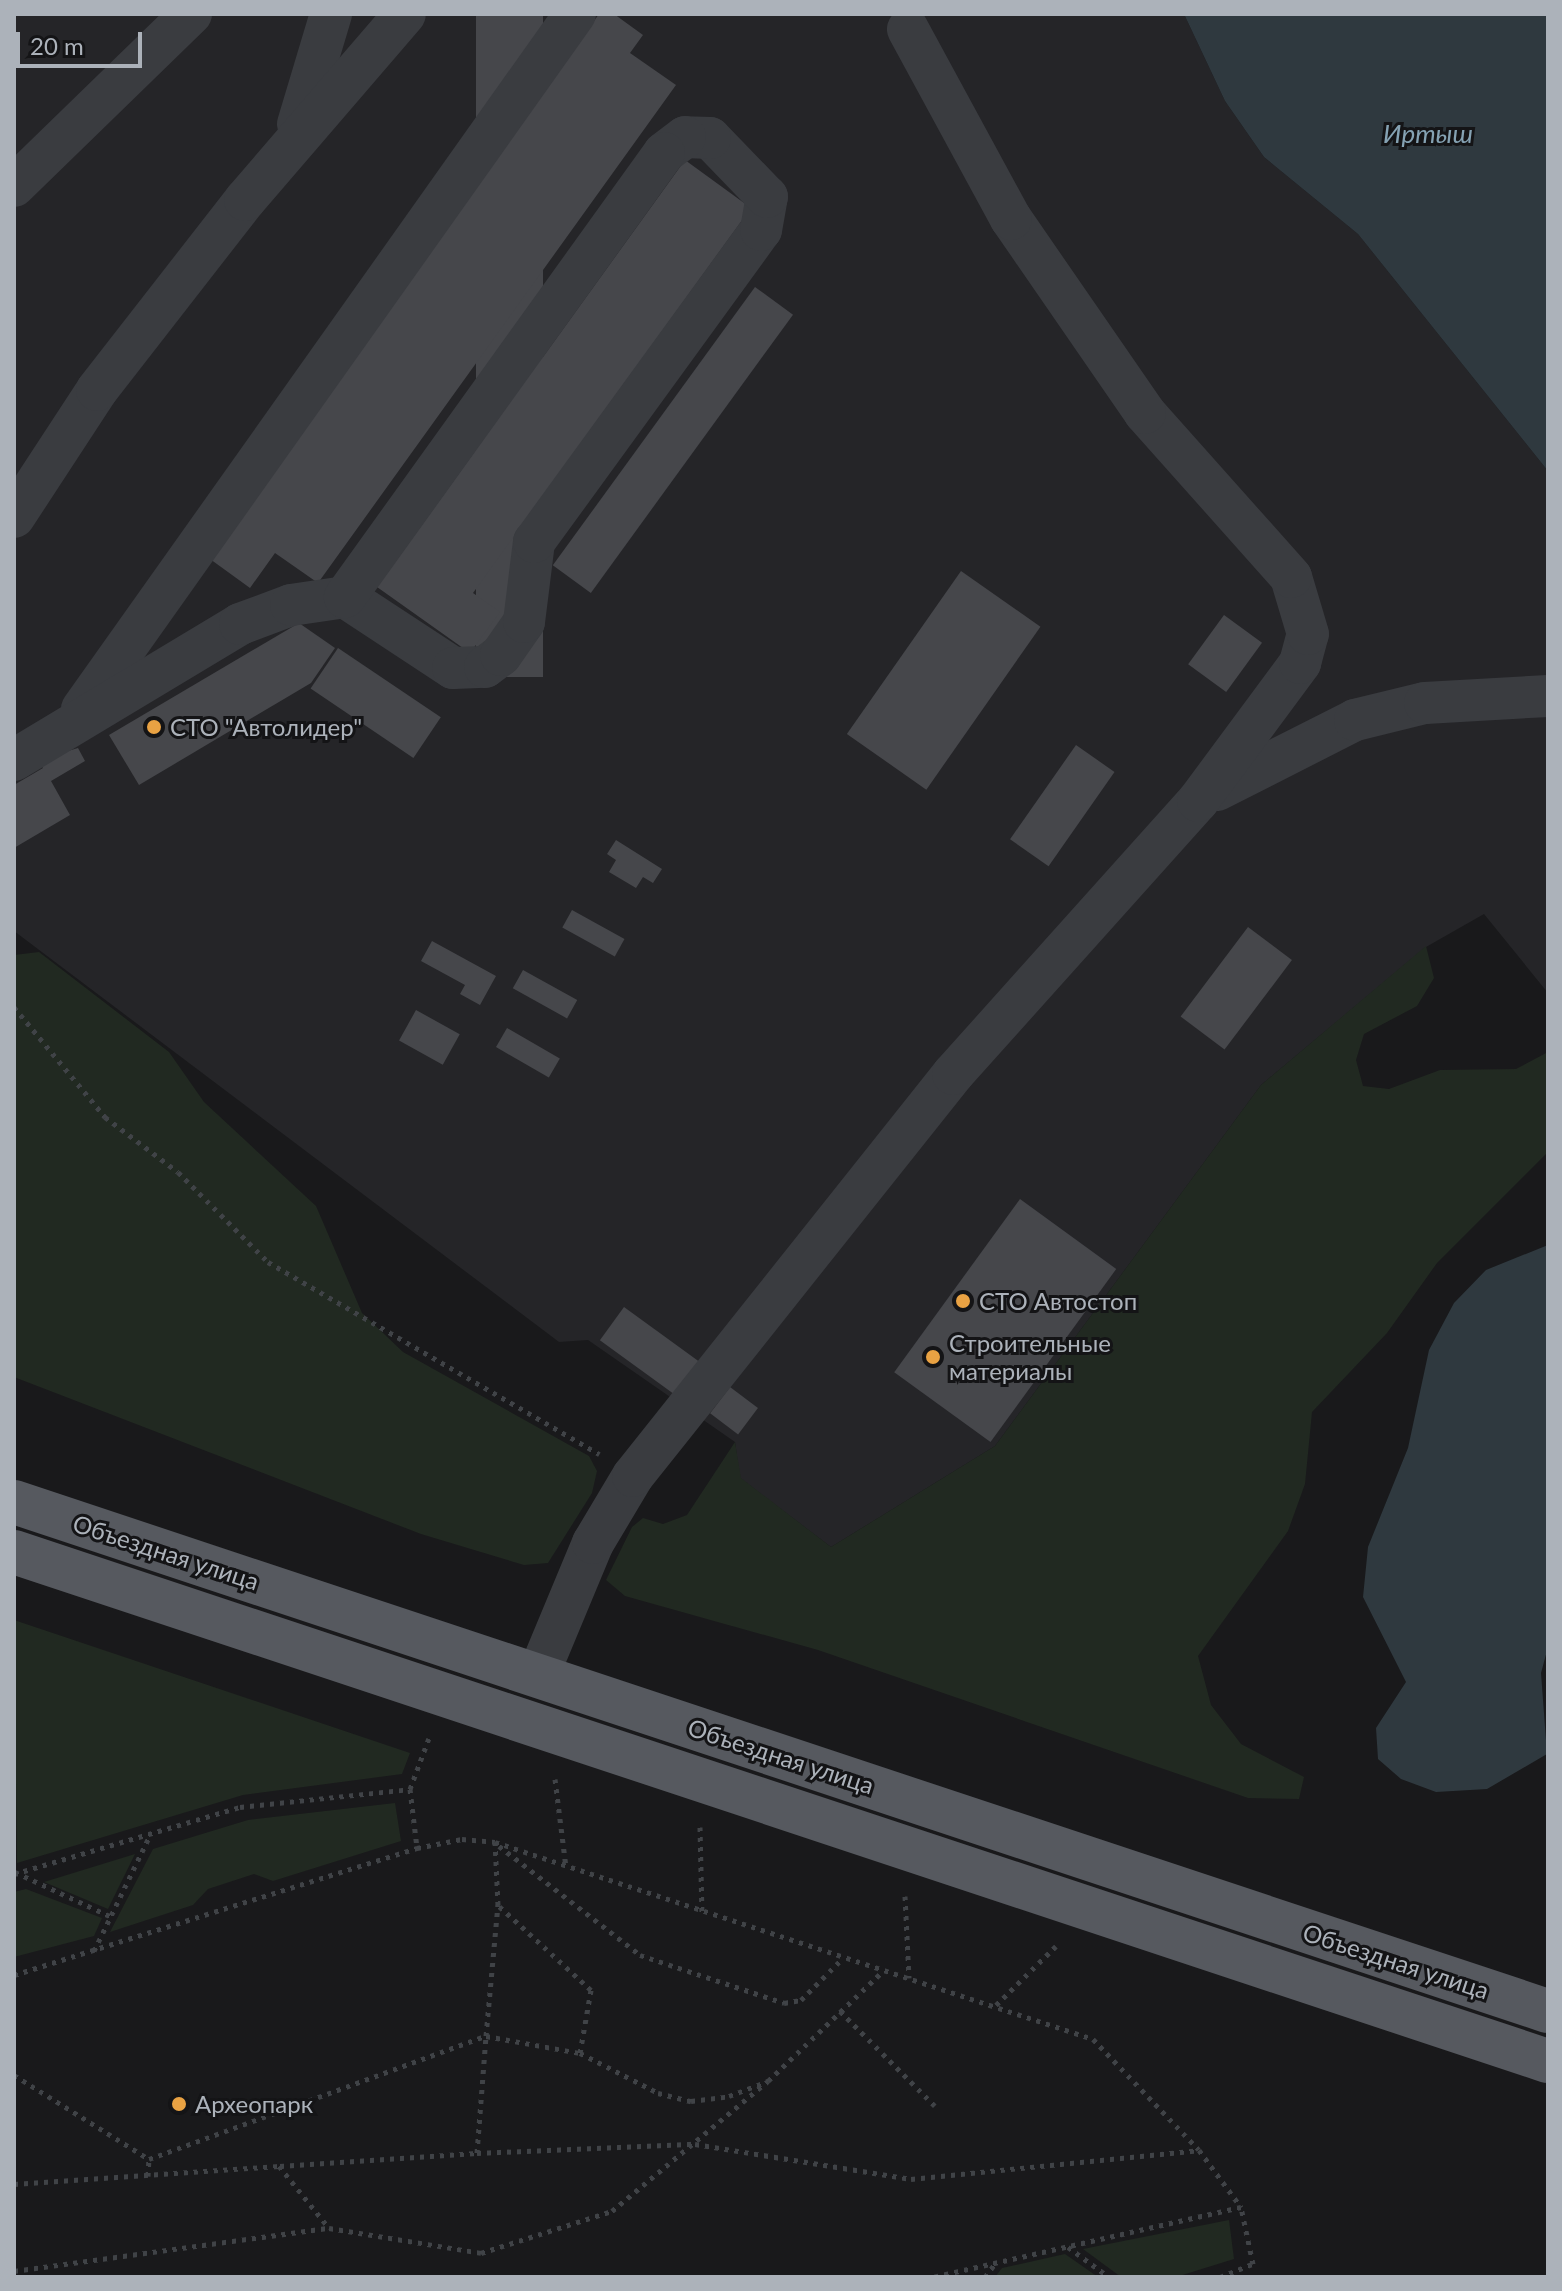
<!DOCTYPE html>
<html>
<head>
<meta charset="utf-8">
<style>
  body { margin:0 }
  #map { position:relative; width:1562px; height:2291px; overflow:hidden; background:#19191b; font-family:Lato,sans-serif }
  div>[style] { position:absolute }
  .built>* { inset:0; background:#252528 }
  .green>* { inset:0; background:#212921 }
  .water>* { inset:0; background:#2f393f }
  .building>* { inset:0; background:#46474b; transform-origin:0 0 }
  .path>* { height:5px; margin-top:-2.5px; transform-origin:0; background:repeating-linear-gradient(90deg,#404347 0 4px,transparent 0 10px) }
  .minor>* { height:42px; margin:-21px; padding:0 21px; transform-origin:21px; border-radius:21px; background:#3a3c40 }
  .major>* { height:44px; margin:-22px; padding:0 22px; transform-origin:22px; border-radius:22px; background:#56595f }
  .dots>* { width:22px; height:22px; translate:-50% -50%; box-sizing:border-box; border:4px solid #141416; border-radius:50% }
  span { translate:-50% -50%; white-space:nowrap; text-align:center; line-height:1.15; -webkit-text-stroke:6px #141416; paint-order:stroke }
  .poi-label { font-size:24px; color:#acb2ba }
  .left { translate:0 -50%; text-align:left }
  .street-label { font-size:24px; color:#acb2ba }
  .water-label { font-size:26px; color:#85a2b3; font-style:italic }
  .frame { position:absolute; inset:0; border:16px solid #acb2ba; pointer-events:none }
  .scale { position:absolute; left:16px; top:32px; width:126px; height:36px; box-sizing:border-box; border:4px solid #acb2ba; border-top:0; padding-left:10px; font-size:24px; line-height:28px; white-space:nowrap; color:#acb2ba; -webkit-text-stroke:6px #141416; paint-order:stroke }
</style>
</head>
<body>
<div id="map">
  <div class="built">
    <i style="clip-path:polygon(14px 14px,1184px 14px,1225px 101px,1264px 157px,1358px 234px,1548px 471px,1548px 993px,1484px 914px,1426px 947px,1261px 1085px,995px 1446px,831px 1547px,740px 1478px,735px 1442px,588px 1340px,559px 1342px,14px 931px)"></i>
  </div>
  <div class="green">
    <i style="clip-path:polygon(1426px 946px,1434px 978px,1417px 1006px,1364px 1034px,1356px 1060px,1363px 1086px,1389px 1089px,1440px 1070px,1516px 1069px,1548px 1052px,1548px 1152px,1437px 1263px,1387px 1333px,1312px 1412px,1305px 1484px,1288px 1531px,1198px 1656px,1211px 1705px,1241px 1744px,1304px 1777px,1299px 1799px,1248px 1798px,818px 1650px,625px 1596px,606px 1580px,632px 1527px,643px 1518px,663px 1524px,687px 1515px,735px 1442px,741px 1478px,831px 1547px,995px 1446px,1261px 1085px)"></i>
    <i style="clip-path:polygon(39px 952px,169px 1052px,204px 1102px,316px 1206px,362px 1313px,403px 1352px,589px 1456px,597px 1471px,592px 1493px,548px 1563px,524px 1565px,421px 1534px,14px 1377px,14px 955px)"></i>
    <i style="clip-path:polygon(14px 1620px,410px 1753px,402px 1774px,243px 1795px,17px 1863px)"></i>
    <i style="clip-path:polygon(395px 1803px,401px 1841px,273px 1881px,254px 1874px,208px 1889px,193px 1905px,110px 1932px,153px 1849px,248px 1820px)"></i>
    <i style="clip-path:polygon(135px 1854px,108px 1909px,44px 1882px)"></i>
    <i style="clip-path:polygon(26px 1889px,102px 1918px,94px 1936px,14px 1957px,14px 1892px)"></i>
    <i style="clip-path:polygon(1229px 2220px,1234px 2259px,1176px 2277px,1121px 2277px,1083px 2249px)"></i>
    <i style="clip-path:polygon(1065px 2254px,1098px 2277px,995px 2277px,1002px 2268px)"></i>
  </div>
  <div class="water">
    <i style="clip-path:polygon(1184px 14px,1548px 14px,1548px 471px,1358px 234px,1264px 157px,1225px 101px)"></i>
    <i style="clip-path:polygon(1548px 1245px,1548px 1647px,1541px 1673px,1547px 1754px,1487px 1789px,1436px 1792px,1401px 1779px,1378px 1759px,1376px 1728px,1406px 1682px,1363px 1597px,1368px 1547px,1408px 1448px,1429px 1350px,1454px 1303px,1486px 1270px)"></i>
  </div>
  <div class="building">
    <i style="left:476px;top:14px;width:67px;height:663px"></i>
    <i style="clip-path:polygon(599px 14px,614px 14px,643px 35px,630px 53px,676px 85px,318px 583px,275px 553px,250px 588px,210px 559px)"></i>
    <i style="clip-path:polygon(685px 160px,751px 208px,473px 593px,500px 612px,470px 653px,377px 587px)"></i>
    <i style="left:755px;top:287px;width:47px;height:344px;rotate:36deg"></i>
    <i style="left:961px;top:571px;width:97px;height:199px;rotate:35deg"></i>
    <i style="left:1224px;top:615px;width:47px;height:61px;rotate:36deg"></i>
    <i style="clip-path:polygon(299px 623px,335px 648px,311px 683px,139px 785px,109px 735px)"></i>
    <i style="left:338px;top:648px;width:124px;height:49px;rotate:34deg"></i>
    <i style="left:1076px;top:745px;width:47px;height:115px;rotate:35deg"></i>
    <i style="clip-path:polygon(78px 748px,85px 761px,51px 781px,70px 815px,14px 848px,14px 785px,43px 768px,38px 760px)"></i>
    <i style="clip-path:polygon(616px 840px,662px 869px,653px 883px,643px 877px,636px 888px,609px 872px,616px 860px,607px 854px)"></i>
    <i style="left:572px;top:910px;width:60px;height:20px;rotate:29deg"></i>
    <i style="left:1248px;top:927px;width:55px;height:112px;rotate:37deg"></i>
    <i style="clip-path:polygon(432px 941px,496px 976px,480px 1005px,460px 994px,465px 985px,421px 961px)"></i>
    <i style="left:523px;top:970px;width:62px;height:21px;rotate:29deg"></i>
    <i style="left:416px;top:1010px;width:50px;height:35px;rotate:29deg"></i>
    <i style="left:507px;top:1028px;width:61px;height:22px;rotate:30deg"></i>
    <i style="left:1020px;top:1199px;width:119px;height:214px;rotate:36deg"></i>
    <i style="left:624px;top:1307px;width:94px;height:41px;rotate:36deg"></i>
    <i style="left:730px;top:1387px;width:35px;height:33px;rotate:37deg"></i>
  </div>
  <div class="path">
    <i style="left:14px;top:1007px;width:143px;rotate:50.4deg"></i>
    <i style="left:105px;top:1117px;width:91px;rotate:37deg"></i>
    <i style="left:178px;top:1172px;width:127px;rotate:45deg"></i>
    <i style="left:268px;top:1262px;width:383px;rotate:30.1deg"></i>
    <i style="left:555px;top:1779px;width:89px;rotate:82.9deg"></i>
    <i style="left:410px;top:1789px;width:54px;rotate:-69.6deg"></i>
    <i style="left:700px;top:1827px;width:85px;rotate:88.7deg"></i>
    <i style="left:499px;top:1846px;width:178px;rotate:37.7deg"></i>
    <i style="left:640px;top:1955px;width:152px;rotate:18.4deg"></i>
    <i style="left:784px;top:2003px;width:17px;rotate:-10deg"></i>
    <i style="left:801px;top:2000px;width:58px;rotate:-45deg"></i>
    <i style="left:15px;top:1872px;width:105px;rotate:24.9deg"></i>
    <i style="left:14px;top:1874px;width:236px;rotate:-16.5deg"></i>
    <i style="left:240px;top:1807px;width:171px;rotate:-6deg"></i>
    <i style="left:410px;top:1789px;width:59px;rotate:83.2deg"></i>
    <i style="left:905px;top:1896px;width:82px;rotate:87.2deg"></i>
    <i style="left:94px;top:1951px;width:129px;rotate:-64.2deg"></i>
    <i style="left:14px;top:1975px;width:423px;rotate:-17.5deg"></i>
    <i style="left:417px;top:1848px;width:46px;rotate:-11.3deg"></i>
    <i style="left:462px;top:1839px;width:33px;rotate:5deg"></i>
    <i style="left:495px;top:1842px;width:630px;rotate:18.23deg"></i>
    <i style="left:1093px;top:2039px;width:153px;rotate:46.3deg"></i>
    <i style="left:1199px;top:2150px;width:71px;rotate:53.6deg"></i>
    <i style="left:1241px;top:2207px;width:317px;rotate:167.2deg"></i>
    <i style="left:996px;top:2005px;width:84px;rotate:-44.5deg"></i>
    <i style="left:840px;top:2011px;width:134px;rotate:45deg"></i>
    <i style="left:580px;top:2053px;width:88px;rotate:27.1deg"></i>
    <i style="left:658px;top:2093px;width:34px;rotate:14deg"></i>
    <i style="left:691px;top:2101px;width:38px;rotate:-7deg"></i>
    <i style="left:729px;top:2096px;width:42px;rotate:-21deg"></i>
    <i style="left:768px;top:2081px;width:159px;rotate:-43.7deg"></i>
    <i style="left:14px;top:2075px;width:159px;rotate:31.9deg"></i>
    <i style="left:149px;top:2159px;width:359px;rotate:-20.1deg"></i>
    <i style="left:486px;top:2036px;width:132px;rotate:-84.8deg"></i>
    <i style="left:498px;top:1905px;width:63px;rotate:-92.7deg"></i>
    <i style="left:477px;top:2153px;width:218px;rotate:-2.4deg"></i>
    <i style="left:695px;top:2144px;width:219px;rotate:9.2deg"></i>
    <i style="left:911px;top:2179px;width:289px;rotate:-5.7deg"></i>
    <i style="left:280px;top:2166px;width:197px;rotate:-3.8deg"></i>
    <i style="left:477px;top:2153px;width:117px;rotate:-85.6deg"></i>
    <i style="left:486px;top:2036px;width:96px;rotate:10.3deg"></i>
    <i style="left:580px;top:2053px;width:64px;rotate:-80.1deg"></i>
    <i style="left:591px;top:1990px;width:126px;rotate:-137.6deg"></i>
    <i style="left:148px;top:2176px;width:17px;rotate:-87deg"></i>
    <i style="left:14px;top:2184px;width:266px;rotate:-3.9deg"></i>
    <i style="left:279px;top:2166px;width:80px;rotate:51.1deg"></i>
    <i style="left:329px;top:2228px;width:154px;rotate:9.3deg"></i>
    <i style="left:481px;top:2253px;width:138px;rotate:-17.8deg"></i>
    <i style="left:612px;top:2211px;width:203px;rotate:-39.8deg"></i>
    <i style="left:1068px;top:2247px;width:51px;rotate:36.2deg"></i>
    <i style="left:14px;top:2271px;width:318px;rotate:-7.8deg"></i>
    <i style="left:985px;top:2277px;width:15px;rotate:-53deg"></i>
    <i style="left:1220px;top:2277px;width:35px;rotate:-22deg"></i>
    <i style="left:1253px;top:2264px;width:58px;rotate:-101.9deg"></i>
  </div>
  <div class="minor">
    <i style="left:298px;top:124px;width:115px;rotate:-73.3deg"></i>
    <i style="left:14px;top:186px;width:247px;rotate:-44.2deg"></i>
    <i style="left:14px;top:517px;width:152px;rotate:-56.8deg"></i>
    <i style="left:97px;top:390px;width:241px;rotate:-52.1deg"></i>
    <i style="left:245px;top:200px;width:245px;rotate:-49.3deg"></i>
    <i style="left:82px;top:709px;width:852px;rotate:-54.65deg"></i>
    <i style="left:14px;top:760px;width:264px;rotate:-31deg"></i>
    <i style="left:240px;top:624px;width:54px;rotate:-20.4deg"></i>
    <i style="left:291px;top:605px;width:55px;rotate:-8.4deg"></i>
    <i style="left:345px;top:597px;width:129px;rotate:33.3deg"></i>
    <i style="left:453px;top:668px;width:32px;rotate:-2deg"></i>
    <i style="left:485px;top:667px;width:20px;rotate:-37deg"></i>
    <i style="left:501px;top:655px;width:40px;rotate:-55.1deg"></i>
    <i style="left:524px;top:622px;width:81px;rotate:-82.9deg"></i>
    <i style="left:534px;top:542px;width:386px;rotate:-54deg"></i>
    <i style="left:761px;top:230px;width:34px;rotate:-80deg"></i>
    <i style="left:767px;top:197px;width:82px;rotate:-134deg"></i>
    <i style="left:710px;top:138px;width:25px;rotate:-178deg"></i>
    <i style="left:685px;top:137px;width:26px;rotate:143deg"></i>
    <i style="left:664px;top:153px;width:547px;rotate:125.7deg"></i>
    <i style="left:1217px;top:790px;width:155px;rotate:-26.9deg"></i>
    <i style="left:1355px;top:720px;width:72px;rotate:-13.7deg"></i>
    <i style="left:1425px;top:703px;width:123px;rotate:-3.3deg"></i>
    <i style="left:538px;top:1675px;width:143px;rotate:-67.4deg"></i>
    <i style="left:593px;top:1543px;width:78px;rotate:-59.2deg"></i>
    <i style="left:633px;top:1476px;width:514px;rotate:-51.48deg"></i>
    <i style="left:953px;top:1074px;width:367px;rotate:-48.1deg"></i>
    <i style="left:1198px;top:801px;width:172px;rotate:-53.5deg"></i>
    <i style="left:1300px;top:663px;width:30px;rotate:-75deg"></i>
    <i style="left:1308px;top:634px;width:59px;rotate:-106.6deg"></i>
    <i style="left:1291px;top:577px;width:220px;rotate:-131.7deg"></i>
    <i style="left:1145px;top:413px;width:236px;rotate:-124.6deg"></i>
    <i style="left:1011px;top:219px;width:216px;rotate:-118.5deg"></i>
  </div>
  <div class="major">
    <i style="left:14px;top:1502px;width:1616px;rotate:18.36deg"></i>
    <i style="left:14px;top:1552px;width:1616px;rotate:18.36deg"></i>
  </div>
  <div class="dots">
    <i style="left:154px;top:727px;background:#e9a243"></i>
    <i style="left:963px;top:1301px;background:#e9a243"></i>
    <i style="left:933px;top:1357px;background:#e9a243"></i>
    <i style="left:179px;top:2104px;background:#e9a243"></i>
  </div>
  <div class="poi-label">
    <span class="left" style="left:170px;top:727px">СТО "Автолидер"</span>
    <span class="left" style="left:979px;top:1301px">СТО Автостоп</span>
    <span class="left" style="left:949px;top:1357px">Строительные<br>материалы</span>
    <span class="left" style="left:195px;top:2104px">Археопарк</span>
  </div>
  <div class="street-label">
    <span style="left:166px;top:1552px;rotate:18deg">Объездная улица</span>
    <span style="left:781px;top:1756px;rotate:18deg">Объездная улица</span>
    <span style="left:1396px;top:1961px;rotate:18deg">Объездная улица</span>
  </div>
  <div class="water-label">
    <span style="left:1428px;top:134px">Иртыш</span>
  </div>
  <div class="frame"></div>
  <div class="scale">20 m</div>
</div>
</body>
</html>
